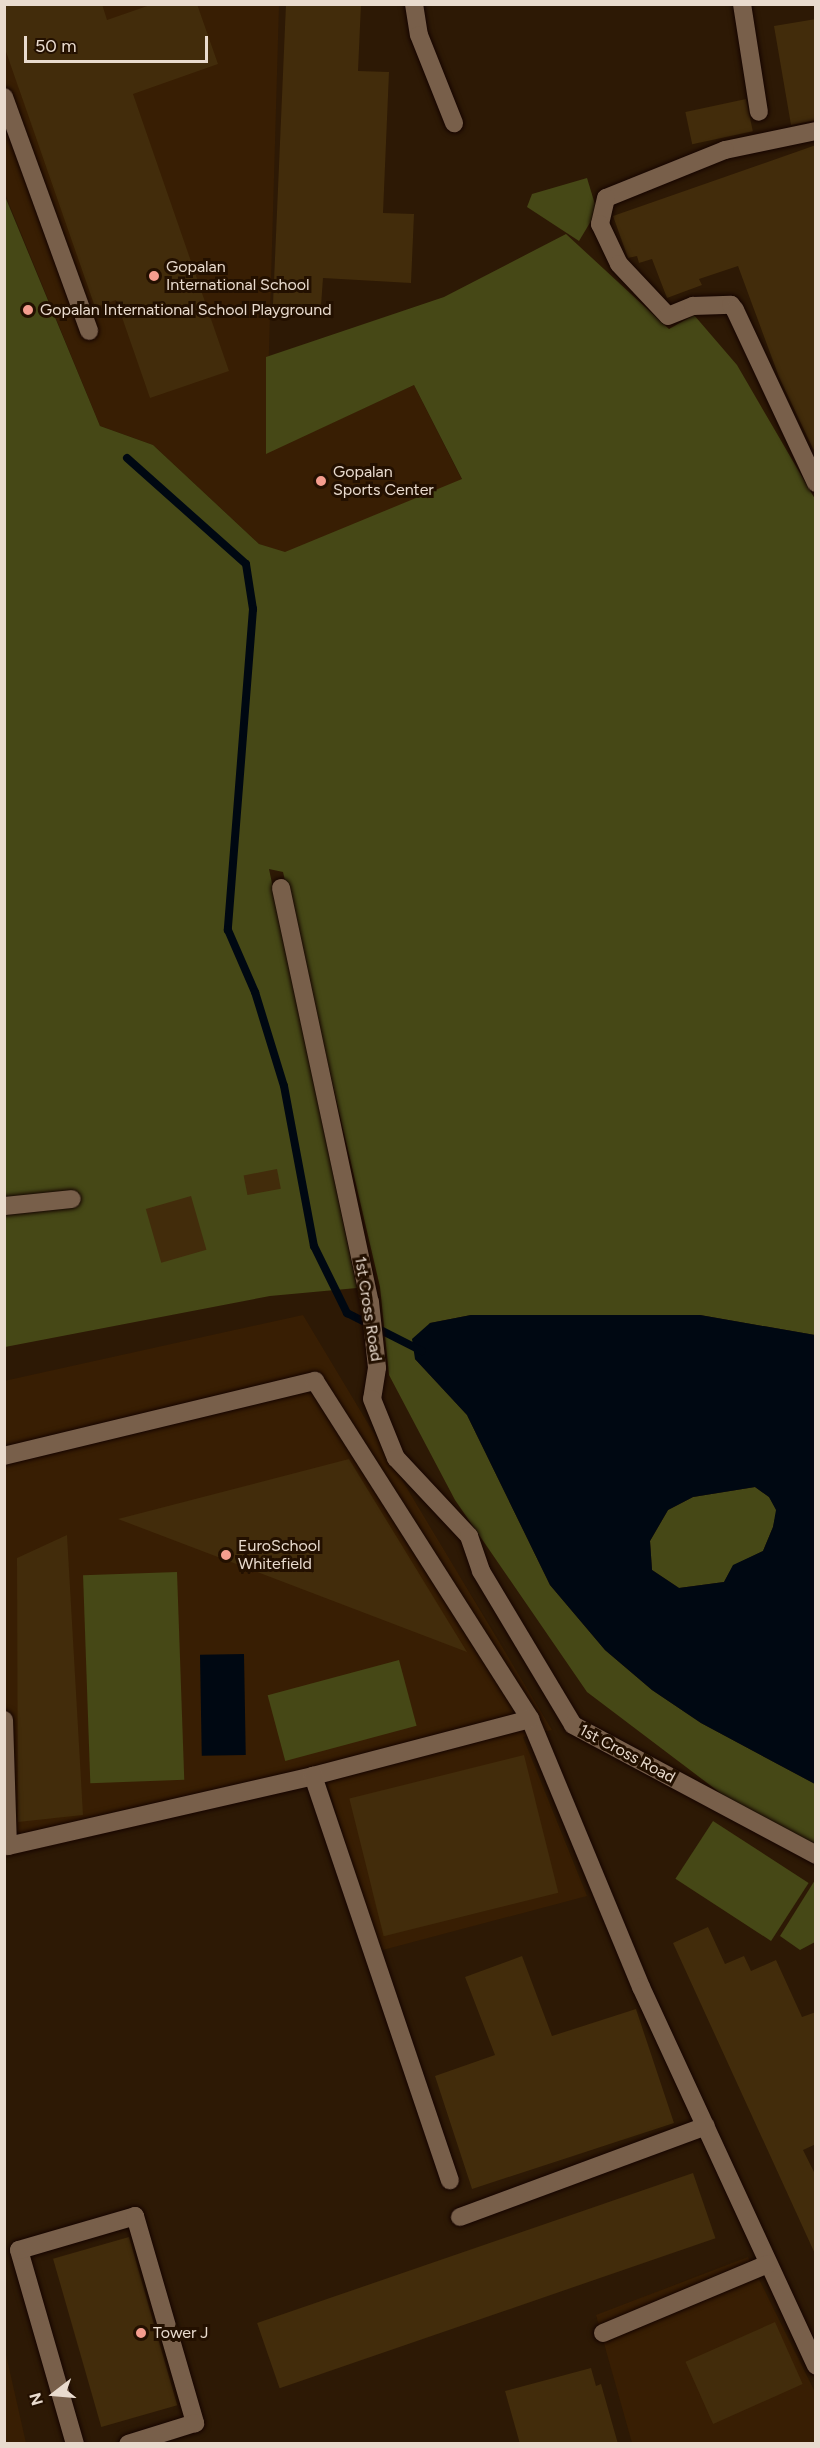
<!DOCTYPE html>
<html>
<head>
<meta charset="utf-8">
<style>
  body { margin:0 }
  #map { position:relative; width:820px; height:2448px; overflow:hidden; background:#2d1905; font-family:Figtree,sans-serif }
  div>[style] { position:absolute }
  .built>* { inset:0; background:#381e03 }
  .green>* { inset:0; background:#464816; transform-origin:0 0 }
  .water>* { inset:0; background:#000812; transform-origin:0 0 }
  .stream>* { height:8px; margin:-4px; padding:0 4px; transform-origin:4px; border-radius:4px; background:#000812 }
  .building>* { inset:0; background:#422c0b; transform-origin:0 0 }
  .roads { filter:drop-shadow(0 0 2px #150400) drop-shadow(0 0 2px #150400) }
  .minor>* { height:18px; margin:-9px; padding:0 9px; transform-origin:9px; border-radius:9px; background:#785f4a }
  .dots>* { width:16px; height:16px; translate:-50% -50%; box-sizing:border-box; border:3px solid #231000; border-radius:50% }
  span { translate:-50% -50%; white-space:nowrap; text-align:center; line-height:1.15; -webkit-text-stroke:6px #231000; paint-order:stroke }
  .poi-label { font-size:16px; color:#e9dbce }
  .left { translate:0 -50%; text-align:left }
  .street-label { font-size:16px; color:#e9dbce }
  .frame { position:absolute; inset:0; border:6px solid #e9dbce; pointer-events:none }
  .north { position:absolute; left:24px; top:2364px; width:60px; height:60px; -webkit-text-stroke:4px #231000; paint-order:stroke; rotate:254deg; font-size:16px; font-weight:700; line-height:24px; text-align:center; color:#e9dbce }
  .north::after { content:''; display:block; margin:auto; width:21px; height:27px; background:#e9dbce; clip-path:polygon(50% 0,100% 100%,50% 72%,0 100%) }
  .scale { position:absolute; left:24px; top:36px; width:184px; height:27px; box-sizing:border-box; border:3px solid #e9dbce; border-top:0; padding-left:8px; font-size:18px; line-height:21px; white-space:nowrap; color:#e9dbce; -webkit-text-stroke:4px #231000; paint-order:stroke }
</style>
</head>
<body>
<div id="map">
  <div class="built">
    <i style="clip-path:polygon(4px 5px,279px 5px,266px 453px,414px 385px,462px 480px,285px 553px,259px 544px,153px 445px,100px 426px,5px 194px)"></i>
    <i style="clip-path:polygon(303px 1315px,552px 1730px,523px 1737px,587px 1896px,379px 1951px,327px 1782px,5px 1857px,4px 1381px)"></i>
    <i style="clip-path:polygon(748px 2257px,815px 2392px,815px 2443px,632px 2443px,596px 2315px)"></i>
    <i style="clip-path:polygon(4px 2350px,5px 2350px,26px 2443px,5px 2443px)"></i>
  </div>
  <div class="green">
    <i style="clip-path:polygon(587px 178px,597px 211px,579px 241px,527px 207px,532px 194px)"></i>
    <i style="clip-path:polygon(4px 194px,100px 426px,153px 445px,259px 544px,285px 552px,462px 479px,414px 385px,266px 454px,266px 357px,444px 297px,566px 234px,669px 329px,694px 315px,737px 365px,815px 499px,815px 1335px,700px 1315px,471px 1315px,430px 1323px,415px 1359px,467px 1415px,550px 1585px,605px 1650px,652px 1690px,701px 1723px,815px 1784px,815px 1845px,727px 1798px,587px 1692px,455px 1500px,389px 1375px,380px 1287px,283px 872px,269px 869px,357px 1288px,270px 1296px,5px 1347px)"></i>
    <i style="clip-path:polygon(755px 1487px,769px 1497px,777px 1510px,773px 1527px,763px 1551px,733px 1566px,724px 1582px,679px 1588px,652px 1570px,650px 1541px,668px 1510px,693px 1497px)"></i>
    <i style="left:177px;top:1572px;width:208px;height:94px;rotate:88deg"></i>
    <i style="left:399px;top:1660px;width:68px;height:136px;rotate:75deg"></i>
    <i style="left:713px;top:1821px;width:114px;height:69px;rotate:33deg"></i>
    <i style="clip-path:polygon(815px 1880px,815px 1942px,800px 1950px,780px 1936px)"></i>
  </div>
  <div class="water">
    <i style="clip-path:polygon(evenodd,471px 1315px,700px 1315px,815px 1335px,815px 1784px,701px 1723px,652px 1690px,605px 1650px,550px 1585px,467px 1415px,415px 1359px,412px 1339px,430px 1323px,471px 1315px,755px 1487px,769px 1497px,776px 1510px,773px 1527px,763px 1551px,733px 1565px,724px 1582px,679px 1588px,652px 1570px,650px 1541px,668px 1510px,693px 1497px,755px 1487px)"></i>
    <i style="left:244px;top:1654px;width:101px;height:44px;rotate:89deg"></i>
  </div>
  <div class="stream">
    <i style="left:127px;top:458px;width:159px;rotate:41.7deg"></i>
    <i style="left:246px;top:564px;width:46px;rotate:81.2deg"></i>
    <i style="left:253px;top:609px;width:322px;rotate:94.5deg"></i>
    <i style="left:228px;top:930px;width:68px;rotate:66.5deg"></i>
    <i style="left:255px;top:992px;width:98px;rotate:72.9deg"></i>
    <i style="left:284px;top:1086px;width:163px;rotate:79.4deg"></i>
    <i style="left:314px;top:1246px;width:75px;rotate:63.8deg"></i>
    <i style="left:347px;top:1313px;width:84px;rotate:26.9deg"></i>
  </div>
  <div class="building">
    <i style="clip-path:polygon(4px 4px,102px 4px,107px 20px,153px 4px,197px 4px,218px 64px,133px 94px,229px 371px,150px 398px,116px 300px,95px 307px,4px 46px)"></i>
    <i style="clip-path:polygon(286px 4px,361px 4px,358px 71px,389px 72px,383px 213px,414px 214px,411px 283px,323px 278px,321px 306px,273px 304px)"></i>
    <i style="clip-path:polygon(816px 19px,816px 120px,791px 125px,774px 26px)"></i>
    <i style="left:746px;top:99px;width:33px;height:62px;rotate:78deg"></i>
    <i style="clip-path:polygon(816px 145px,816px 455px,779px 377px,738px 266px,699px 279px,702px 285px,667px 298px,652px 259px,639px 263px,637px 256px,628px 258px,613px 216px)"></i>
    <i style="left:277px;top:1169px;width:20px;height:34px;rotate:79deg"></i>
    <i style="left:191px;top:1196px;width:56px;height:47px;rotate:74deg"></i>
    <i style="clip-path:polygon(349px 1459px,467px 1652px,118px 1519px)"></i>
    <i style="clip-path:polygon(67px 1535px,83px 1815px,18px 1822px,17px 1558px)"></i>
    <i style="left:524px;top:1755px;width:142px;height:180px;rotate:76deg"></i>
    <i style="clip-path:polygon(708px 1927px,725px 1964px,744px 1956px,751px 1971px,776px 1960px,802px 2017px,816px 2012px,816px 2144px,803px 2150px,816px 2176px,816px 2256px,673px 1943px)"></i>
    <i style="clip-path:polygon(522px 1956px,552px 2036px,636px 2009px,674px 2123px,472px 2189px,435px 2076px,495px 2055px,465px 1977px)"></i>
    <i style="left:693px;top:2173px;width:69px;height:461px;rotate:71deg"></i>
    <i style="left:129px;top:2237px;width:175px;height:79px;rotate:74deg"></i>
    <i style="left:775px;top:2322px;width:68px;height:98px;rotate:66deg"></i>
    <i style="clip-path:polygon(591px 2368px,596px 2386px,601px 2384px,618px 2444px,520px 2444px,505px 2391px)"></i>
  </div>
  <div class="roads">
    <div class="minor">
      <i style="left:414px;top:4px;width:31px;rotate:81deg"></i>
      <i style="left:419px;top:35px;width:95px;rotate:68.3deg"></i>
      <i style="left:742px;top:4px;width:109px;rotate:81.1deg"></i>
      <i style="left:4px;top:97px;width:249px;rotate:70deg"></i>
      <i style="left:816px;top:131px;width:93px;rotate:168.2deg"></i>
      <i style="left:725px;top:150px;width:128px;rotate:158deg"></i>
      <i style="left:606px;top:198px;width:27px;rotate:103deg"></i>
      <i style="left:600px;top:224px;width:44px;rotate:64.6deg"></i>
      <i style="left:619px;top:264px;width:71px;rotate:46.7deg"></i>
      <i style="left:668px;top:316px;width:27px;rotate:-22deg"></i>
      <i style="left:693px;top:306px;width:38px;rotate:-2deg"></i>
      <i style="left:731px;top:305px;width:6px;rotate:51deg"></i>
      <i style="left:735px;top:310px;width:191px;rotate:64.9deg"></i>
      <i style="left:281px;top:888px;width:423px;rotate:77.9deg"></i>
      <i style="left:370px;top:1302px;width:66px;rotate:83.9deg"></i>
      <i style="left:377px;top:1368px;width:31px;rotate:99deg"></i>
      <i style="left:372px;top:1399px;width:64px;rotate:67.9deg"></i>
      <i style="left:396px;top:1458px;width:107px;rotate:46.9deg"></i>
      <i style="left:469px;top:1536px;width:37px;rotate:71deg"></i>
      <i style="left:481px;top:1571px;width:179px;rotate:59.1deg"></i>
      <i style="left:573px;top:1725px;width:276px;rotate:28.1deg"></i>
      <i style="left:4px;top:1206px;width:68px;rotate:-5.9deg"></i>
      <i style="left:4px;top:1456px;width:320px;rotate:-13.6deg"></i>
      <i style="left:315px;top:1381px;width:401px;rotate:57.5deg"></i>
      <i style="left:530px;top:1719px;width:290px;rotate:67.5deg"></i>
      <i style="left:641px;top:1987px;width:417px;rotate:65.2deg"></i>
      <i style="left:4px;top:1720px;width:126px;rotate:88.2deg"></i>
      <i style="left:8px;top:1846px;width:313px;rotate:-12.9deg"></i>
      <i style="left:313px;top:1776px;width:224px;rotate:-14.7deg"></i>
      <i style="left:313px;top:1776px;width:427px;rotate:71.3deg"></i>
      <i style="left:460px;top:2217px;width:262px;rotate:-20.3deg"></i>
      <i style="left:603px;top:2333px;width:179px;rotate:-22.7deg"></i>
      <i style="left:75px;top:2444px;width:202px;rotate:-106.1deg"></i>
      <i style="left:19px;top:2250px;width:121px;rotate:-16.3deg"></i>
      <i style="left:135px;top:2216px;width:216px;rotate:73.8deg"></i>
      <i style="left:195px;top:2423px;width:70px;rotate:162.6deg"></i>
    </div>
  </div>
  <div class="dots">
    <i style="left:154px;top:276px;background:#f59d8e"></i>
    <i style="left:28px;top:310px;background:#f59d8e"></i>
    <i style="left:321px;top:481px;background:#f59d8e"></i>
    <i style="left:226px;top:1555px;background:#f59d8e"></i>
    <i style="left:141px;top:2333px;background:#f59d8e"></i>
  </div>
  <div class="poi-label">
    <span class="left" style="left:166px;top:276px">Gopalan<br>International School</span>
    <span class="left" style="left:40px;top:310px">Gopalan International School Playground</span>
    <span class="left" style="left:333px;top:481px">Gopalan<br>Sports Center</span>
    <span class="left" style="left:238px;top:1555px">EuroSchool<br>Whitefield</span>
    <span class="left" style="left:153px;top:2333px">Tower J</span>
  </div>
  <div class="street-label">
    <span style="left:368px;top:1309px;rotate:81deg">1st Cross Road</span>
    <span style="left:627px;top:1754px;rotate:28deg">1st Cross Road</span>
  </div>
  <div class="frame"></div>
  <div class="north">N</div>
  <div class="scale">50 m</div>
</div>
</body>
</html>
